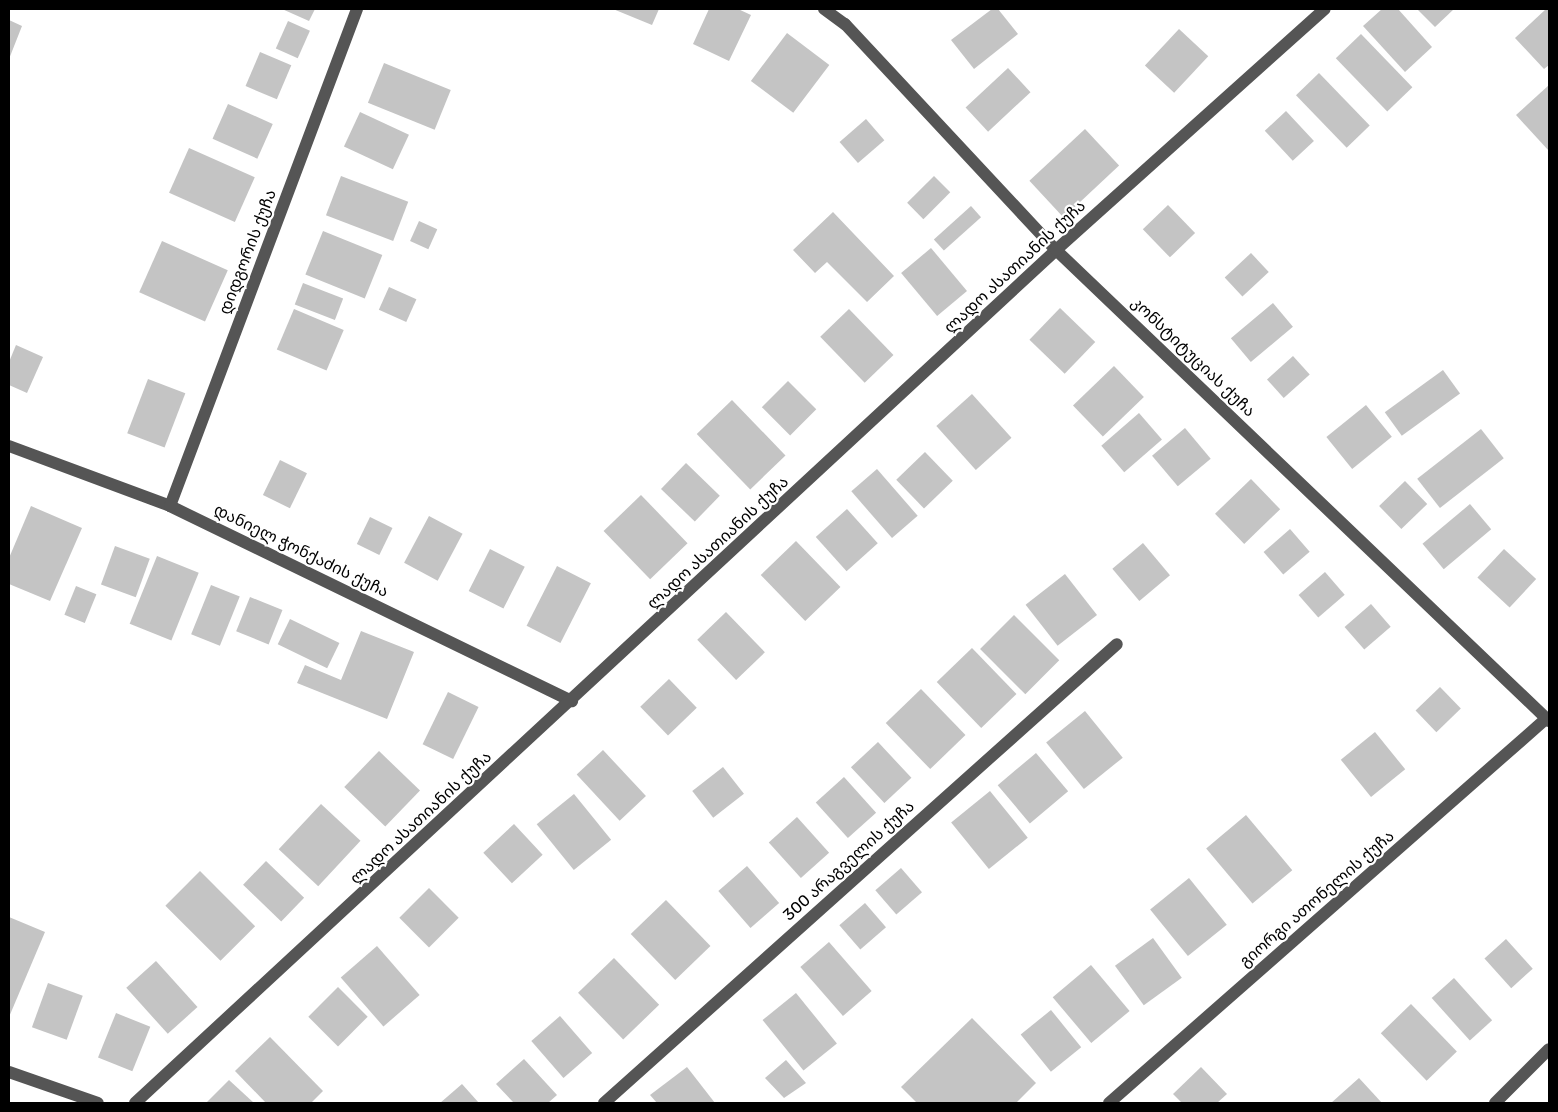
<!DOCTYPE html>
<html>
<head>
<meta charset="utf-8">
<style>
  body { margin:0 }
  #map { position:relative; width:1558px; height:1112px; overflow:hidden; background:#fff; font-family:Rubik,"Noto Sans Georgian",sans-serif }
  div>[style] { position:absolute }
  .building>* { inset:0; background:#c4c4c4; transform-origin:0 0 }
  .minor>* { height:12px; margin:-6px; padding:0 6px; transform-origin:6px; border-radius:6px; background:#555 }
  span { translate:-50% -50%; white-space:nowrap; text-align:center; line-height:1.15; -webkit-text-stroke:4.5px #fff; paint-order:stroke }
  .street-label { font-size:16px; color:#000 }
  .frame { position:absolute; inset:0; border:10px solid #000; pointer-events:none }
</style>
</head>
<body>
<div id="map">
  <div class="building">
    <i style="clip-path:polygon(282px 9px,315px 9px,309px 21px)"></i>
    <i style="clip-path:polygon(613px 9px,659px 9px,652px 25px)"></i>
    <i style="clip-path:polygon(709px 9px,738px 9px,751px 15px,729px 61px,693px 44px)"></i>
    <i style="clip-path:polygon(992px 9px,998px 9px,1018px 34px,974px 69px,951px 40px)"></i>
    <i style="clip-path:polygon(1382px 9px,1398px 9px,1432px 47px,1405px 72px,1363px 26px)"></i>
    <i style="clip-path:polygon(1417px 9px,1454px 9px,1435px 27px)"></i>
    <i style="clip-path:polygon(1546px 9px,1549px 9px,1549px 65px,1544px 69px,1515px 38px)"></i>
    <i style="clip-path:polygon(9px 20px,22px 26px,9px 59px)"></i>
    <i style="left:288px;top:21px;width:24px;height:30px;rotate:24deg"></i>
    <i style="left:1179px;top:29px;width:40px;height:50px;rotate:43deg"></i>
    <i style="left:787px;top:33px;width:53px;height:60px;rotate:37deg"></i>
    <i style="left:1361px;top:34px;width:74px;height:35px;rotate:46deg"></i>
    <i style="left:260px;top:52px;width:34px;height:37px;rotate:23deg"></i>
    <i style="left:384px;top:63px;width:72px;height:43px;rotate:22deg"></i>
    <i style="left:1008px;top:68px;width:33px;height:58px;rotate:47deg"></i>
    <i style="left:1319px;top:73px;width:73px;height:32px;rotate:46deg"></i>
    <i style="clip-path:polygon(1549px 85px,1549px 151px,1516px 115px)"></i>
    <i style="left:228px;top:104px;width:49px;height:38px;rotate:24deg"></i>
    <i style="left:1286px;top:111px;width:41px;height:29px;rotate:47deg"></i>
    <i style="left:360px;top:112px;width:54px;height:38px;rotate:25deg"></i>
    <i style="left:866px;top:119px;width:28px;height:35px;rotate:49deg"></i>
    <i style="left:1085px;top:129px;width:50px;height:76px;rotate:47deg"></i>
    <i style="left:189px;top:148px;width:72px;height:49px;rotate:24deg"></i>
    <i style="left:341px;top:176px;width:72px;height:42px;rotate:21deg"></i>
    <i style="left:934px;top:176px;width:23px;height:38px;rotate:45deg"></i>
    <i style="left:1168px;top:205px;width:39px;height:35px;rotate:46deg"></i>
    <i style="left:971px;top:206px;width:15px;height:50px;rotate:48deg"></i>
    <i style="clip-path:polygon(833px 212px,894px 276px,867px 302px,827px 262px,815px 273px,793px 250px)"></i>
    <i style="left:419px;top:221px;width:20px;height:22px;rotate:24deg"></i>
    <i style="left:323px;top:231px;width:64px;height:47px;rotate:22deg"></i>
    <i style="left:162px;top:241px;width:72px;height:56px;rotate:24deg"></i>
    <i style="left:931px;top:248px;width:56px;height:39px;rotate:50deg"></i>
    <i style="left:1251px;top:253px;width:26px;height:36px;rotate:47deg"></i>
    <i style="left:303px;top:283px;width:43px;height:23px;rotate:21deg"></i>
    <i style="left:389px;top:287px;width:30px;height:25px;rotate:24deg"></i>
    <i style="left:1273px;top:303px;width:31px;height:55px;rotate:50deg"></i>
    <i style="left:1060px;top:308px;width:49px;height:44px;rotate:44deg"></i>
    <i style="left:294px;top:309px;width:54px;height:44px;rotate:23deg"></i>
    <i style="left:849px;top:309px;width:64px;height:40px;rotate:46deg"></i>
    <i style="clip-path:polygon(16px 345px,43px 357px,27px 393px,9px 385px,9px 362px)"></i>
    <i style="left:1293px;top:356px;width:25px;height:35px;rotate:48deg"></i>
    <i style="left:1114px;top:366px;width:43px;height:57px;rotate:46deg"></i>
    <i style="left:1443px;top:370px;width:29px;height:72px;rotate:54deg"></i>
    <i style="left:148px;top:379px;width:40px;height:58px;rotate:21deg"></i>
    <i style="left:788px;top:381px;width:40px;height:37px;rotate:45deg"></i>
    <i style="left:972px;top:394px;width:59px;height:48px;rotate:48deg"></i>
    <i style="left:732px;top:400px;width:77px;height:49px;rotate:46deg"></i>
    <i style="left:1366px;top:405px;width:41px;height:51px;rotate:51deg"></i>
    <i style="left:1139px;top:413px;width:35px;height:50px;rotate:49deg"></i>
    <i style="left:1185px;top:428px;width:40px;height:43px;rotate:50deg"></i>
    <i style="left:1481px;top:429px;width:37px;height:81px;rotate:52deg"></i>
    <i style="left:925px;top:452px;width:40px;height:40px;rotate:46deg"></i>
    <i style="left:280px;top:460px;width:30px;height:39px;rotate:26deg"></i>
    <i style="left:686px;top:463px;width:47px;height:36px;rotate:44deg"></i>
    <i style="left:877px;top:469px;width:62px;height:34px;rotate:49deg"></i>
    <i style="left:1251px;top:479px;width:42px;height:50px;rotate:46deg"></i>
    <i style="left:1405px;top:481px;width:32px;height:36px;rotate:46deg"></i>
    <i style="left:641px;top:495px;width:67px;height:52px;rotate:46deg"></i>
    <i style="left:1470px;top:504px;width:33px;height:62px;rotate:50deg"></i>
    <i style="clip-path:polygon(31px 506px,82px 528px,50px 601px,9px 584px,9px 558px)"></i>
    <i style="left:847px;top:509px;width:46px;height:42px;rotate:48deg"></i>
    <i style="left:429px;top:516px;width:38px;height:53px;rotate:28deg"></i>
    <i style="left:370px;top:517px;width:25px;height:30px;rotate:26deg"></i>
    <i style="left:1290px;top:529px;width:30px;height:35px;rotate:49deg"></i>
    <i style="left:796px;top:541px;width:64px;height:49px;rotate:46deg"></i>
    <i style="left:1143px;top:543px;width:42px;height:40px;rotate:50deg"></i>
    <i style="left:115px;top:546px;width:37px;height:41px;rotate:20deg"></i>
    <i style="left:490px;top:549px;width:39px;height:47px;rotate:27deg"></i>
    <i style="left:1504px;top:549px;width:44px;height:39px;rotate:43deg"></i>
    <i style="left:157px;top:556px;width:45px;height:73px;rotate:22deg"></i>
    <i style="left:557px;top:566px;width:38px;height:67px;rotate:27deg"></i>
    <i style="left:1325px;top:572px;width:30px;height:35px;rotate:49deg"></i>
    <i style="left:1065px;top:574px;width:52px;height:50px;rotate:52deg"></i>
    <i style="left:211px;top:585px;width:31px;height:53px;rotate:22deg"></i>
    <i style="left:76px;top:586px;width:22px;height:31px;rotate:22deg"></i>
    <i style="left:250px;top:597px;width:35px;height:37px;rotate:22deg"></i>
    <i style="left:1371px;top:604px;width:30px;height:35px;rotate:49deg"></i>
    <i style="left:726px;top:612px;width:56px;height:40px;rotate:46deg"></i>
    <i style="left:1014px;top:615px;width:64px;height:48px;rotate:45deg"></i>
    <i style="left:290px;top:619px;width:55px;height:28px;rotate:26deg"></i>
    <i style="clip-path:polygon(361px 631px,414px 652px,387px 719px,297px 683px,305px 665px,341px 680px)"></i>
    <i style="left:972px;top:648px;width:64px;height:49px;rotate:46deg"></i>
    <i style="left:669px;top:679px;width:40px;height:40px;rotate:46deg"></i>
    <i style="left:1440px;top:687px;width:30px;height:34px;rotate:46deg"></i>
    <i style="left:921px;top:689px;width:64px;height:49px;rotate:46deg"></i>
    <i style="left:448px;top:692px;width:34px;height:58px;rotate:26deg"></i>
    <i style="left:1085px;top:711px;width:60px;height:50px;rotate:51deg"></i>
    <i style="left:1375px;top:732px;width:48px;height:44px;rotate:51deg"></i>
    <i style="left:878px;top:742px;width:49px;height:37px;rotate:47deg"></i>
    <i style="left:603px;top:750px;width:63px;height:36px;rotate:47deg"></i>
    <i style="left:379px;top:751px;width:57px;height:50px;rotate:44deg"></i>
    <i style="left:1036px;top:753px;width:50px;height:50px;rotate:50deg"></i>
    <i style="left:723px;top:767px;width:34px;height:39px;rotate:52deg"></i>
    <i style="left:844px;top:777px;width:48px;height:38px;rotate:48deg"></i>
    <i style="left:990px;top:791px;width:60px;height:50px;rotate:51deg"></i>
    <i style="left:574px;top:794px;width:59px;height:48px;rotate:51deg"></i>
    <i style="left:321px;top:804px;width:54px;height:62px;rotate:43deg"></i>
    <i style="left:1246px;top:815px;width:72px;height:52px;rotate:50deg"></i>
    <i style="left:797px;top:817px;width:48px;height:38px;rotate:48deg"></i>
    <i style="left:514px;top:824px;width:42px;height:42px;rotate:47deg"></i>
    <i style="left:266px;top:861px;width:53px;height:33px;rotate:44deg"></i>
    <i style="left:747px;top:866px;width:49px;height:38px;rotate:49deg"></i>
    <i style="left:901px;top:868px;width:32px;height:34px;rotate:49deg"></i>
    <i style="left:200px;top:871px;width:78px;height:49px;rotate:45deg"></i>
    <i style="left:1189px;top:878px;width:60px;height:50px;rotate:51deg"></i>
    <i style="left:429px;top:888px;width:42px;height:42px;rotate:45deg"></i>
    <i style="left:666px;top:900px;width:64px;height:49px;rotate:46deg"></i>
    <i style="left:865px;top:903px;width:32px;height:34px;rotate:49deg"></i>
    <i style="clip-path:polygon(9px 917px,45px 932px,9px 1017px)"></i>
    <i style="left:1153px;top:938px;width:49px;height:47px;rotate:54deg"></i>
    <i style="left:1506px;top:939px;width:40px;height:29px;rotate:48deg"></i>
    <i style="left:829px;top:942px;width:65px;height:38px;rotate:49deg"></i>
    <i style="left:377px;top:946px;width:65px;height:48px;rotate:49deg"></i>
    <i style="left:614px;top:958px;width:65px;height:50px;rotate:46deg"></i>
    <i style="left:156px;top:961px;width:62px;height:40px;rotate:48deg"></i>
    <i style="left:1091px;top:965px;width:60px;height:50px;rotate:50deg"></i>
    <i style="left:1454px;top:978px;width:57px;height:30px;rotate:48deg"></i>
    <i style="left:48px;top:983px;width:37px;height:47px;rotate:20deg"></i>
    <i style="left:338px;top:987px;width:42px;height:42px;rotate:45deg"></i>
    <i style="left:796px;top:993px;width:65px;height:43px;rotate:51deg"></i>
    <i style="left:1411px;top:1004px;width:66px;height:42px;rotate:46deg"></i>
    <i style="left:1051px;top:1010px;width:48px;height:39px;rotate:51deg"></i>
    <i style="left:116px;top:1013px;width:37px;height:48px;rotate:22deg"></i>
    <i style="left:560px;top:1016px;width:49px;height:38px;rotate:49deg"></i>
    <i style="clip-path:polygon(972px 1018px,1036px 1083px,1016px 1103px,917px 1103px,901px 1087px)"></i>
    <i style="clip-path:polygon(270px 1037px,323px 1091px,311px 1103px,266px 1103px,235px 1071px)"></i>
    <i style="clip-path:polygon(524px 1059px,557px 1095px,548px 1103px,514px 1103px,496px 1084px)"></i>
    <i style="clip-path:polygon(786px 1060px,806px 1083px,784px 1098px,765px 1078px)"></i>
    <i style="clip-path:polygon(687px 1067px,715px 1103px,657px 1103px,650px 1095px)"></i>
    <i style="clip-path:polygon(1201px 1067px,1227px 1094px,1217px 1103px,1182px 1103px,1173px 1094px)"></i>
    <i style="clip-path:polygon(1359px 1078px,1382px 1103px,1331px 1103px)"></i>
    <i style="clip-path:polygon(229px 1080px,254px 1103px,206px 1103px)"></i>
    <i style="clip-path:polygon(462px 1084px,479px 1103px,440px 1103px)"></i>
  </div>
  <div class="minor">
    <i style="left:824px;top:9px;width:26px;rotate:36deg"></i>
    <i style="left:845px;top:24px;width:309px;rotate:47deg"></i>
    <i style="left:1056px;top:250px;width:682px;rotate:43.69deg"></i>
    <i style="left:9px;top:446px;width:172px;rotate:20.4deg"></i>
    <i style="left:170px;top:506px;width:447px;rotate:25.9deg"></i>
    <i style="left:170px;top:506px;width:531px;rotate:-69.38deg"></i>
    <i style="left:9px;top:1072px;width:94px;rotate:19.2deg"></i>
    <i style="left:135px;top:1103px;width:1255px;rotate:-42.8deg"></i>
    <i style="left:1056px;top:250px;width:361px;rotate:-41.9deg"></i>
    <i style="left:604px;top:1103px;width:688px;rotate:-41.82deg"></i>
    <i style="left:1109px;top:1103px;width:583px;rotate:-41.32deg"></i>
    <i style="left:1495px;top:1103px;width:76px;rotate:-45deg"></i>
  </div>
  <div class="street-label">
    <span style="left:248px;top:252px;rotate:-69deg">დიდგორის ქუჩა</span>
    <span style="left:1015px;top:267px;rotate:-43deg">ლადო ასათიანის ქუჩა</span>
    <span style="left:1193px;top:357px;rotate:44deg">კონსტიტუციას ქუჩა</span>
    <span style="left:718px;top:543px;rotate:-43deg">ლადო ასათიანის ქუჩა</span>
    <span style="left:301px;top:551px;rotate:26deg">დანიელ ჭონქაძის ქუჩა</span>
    <span style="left:421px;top:818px;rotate:-43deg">ლადო ასათიანის ქუჩა</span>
    <span style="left:849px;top:861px;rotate:-42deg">300 არაგველის ქუჩა</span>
    <span style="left:1317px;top:899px;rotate:-41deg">გიორგი ათონელის ქუჩა</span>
  </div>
  <div class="frame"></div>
</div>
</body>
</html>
